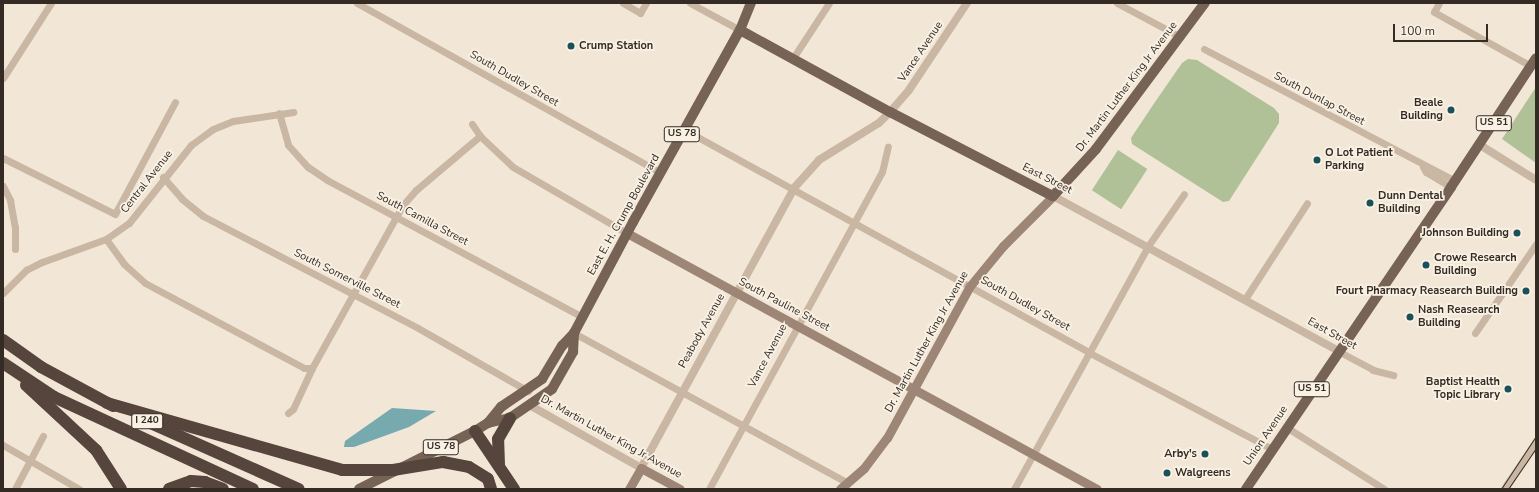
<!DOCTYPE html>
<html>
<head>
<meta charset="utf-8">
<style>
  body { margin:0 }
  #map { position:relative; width:1539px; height:492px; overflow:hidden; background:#f2e7d7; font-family:"Nunito Sans",sans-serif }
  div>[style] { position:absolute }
  .green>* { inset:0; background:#b1c197; transform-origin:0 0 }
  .water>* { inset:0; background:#76aaaf }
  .minor>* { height:7px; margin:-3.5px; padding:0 3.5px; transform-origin:3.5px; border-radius:3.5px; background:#cab7a3 }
  .tertiary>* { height:8px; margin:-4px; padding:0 4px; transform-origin:4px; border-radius:4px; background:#cab7a3 }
  .secondary>* { height:9px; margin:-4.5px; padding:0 4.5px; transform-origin:4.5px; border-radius:4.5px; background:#9d8675 }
  .primary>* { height:10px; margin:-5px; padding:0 5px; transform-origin:5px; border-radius:5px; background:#776356 }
  .motorway>* { height:12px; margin:-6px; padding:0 6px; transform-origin:6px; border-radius:6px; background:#56453c }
  .tram>* { height:1px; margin:-0.5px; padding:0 0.5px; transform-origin:0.5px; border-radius:0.5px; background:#352b25 }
  .dots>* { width:11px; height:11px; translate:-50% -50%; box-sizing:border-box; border:2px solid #f9f1e4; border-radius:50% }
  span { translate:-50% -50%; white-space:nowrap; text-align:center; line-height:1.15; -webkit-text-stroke:3.5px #f9f1e4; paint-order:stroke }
  .shield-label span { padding:1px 3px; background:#f9f1e4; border:1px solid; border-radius:3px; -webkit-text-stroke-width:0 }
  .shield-label { font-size:10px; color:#352b25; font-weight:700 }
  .poi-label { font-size:11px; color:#352b25; font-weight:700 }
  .left { translate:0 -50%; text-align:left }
  .right { translate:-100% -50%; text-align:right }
  .street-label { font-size:11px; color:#352b25 }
  .frame { position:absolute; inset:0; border:4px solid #352b25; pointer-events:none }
  .scale { position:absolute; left:1393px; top:24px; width:95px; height:18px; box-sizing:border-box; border:2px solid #352b25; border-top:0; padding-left:5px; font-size:12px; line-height:14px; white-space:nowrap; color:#352b25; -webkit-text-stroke:3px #f9f1e4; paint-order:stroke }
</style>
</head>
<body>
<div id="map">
  <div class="green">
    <i style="clip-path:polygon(1188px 59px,1197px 60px,1274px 108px,1279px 114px,1279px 123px,1229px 201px,1223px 202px,1212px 195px,1132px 144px,1131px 138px,1155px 102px,1182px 63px)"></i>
    <i style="clip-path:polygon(1536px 87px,1536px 163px,1502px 139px)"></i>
    <i style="left:1118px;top:150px;width:35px;height:48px;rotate:33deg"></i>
  </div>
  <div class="water">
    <i style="clip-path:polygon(392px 408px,436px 411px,409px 427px,354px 447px,344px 447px,345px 441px)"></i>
  </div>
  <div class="minor">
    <i style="left:357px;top:3px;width:347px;rotate:29.2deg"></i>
    <i style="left:623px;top:3px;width:20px;rotate:30deg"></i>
    <i style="left:640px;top:13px;width:12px;rotate:-59deg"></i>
    <i style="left:690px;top:3px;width:57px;rotate:28.4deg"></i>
    <i style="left:1117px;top:3px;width:72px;rotate:28deg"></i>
    <i style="left:1439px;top:3px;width:10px;rotate:119deg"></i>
    <i style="left:1434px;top:12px;width:111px;rotate:29.1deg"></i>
    <i style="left:1204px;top:49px;width:284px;rotate:27.7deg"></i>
    <i style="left:793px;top:58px;width:66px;rotate:-56.8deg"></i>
    <i style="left:3px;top:78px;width:89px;rotate:-57.4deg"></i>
    <i style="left:279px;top:113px;width:33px;rotate:74deg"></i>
    <i style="left:288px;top:145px;width:30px;rotate:48deg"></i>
    <i style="left:308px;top:167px;width:23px;rotate:34deg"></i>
    <i style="left:327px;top:180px;width:289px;rotate:28.2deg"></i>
    <i style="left:472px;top:124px;width:14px;rotate:56deg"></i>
    <i style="left:480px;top:136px;width:45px;rotate:43.2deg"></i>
    <i style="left:513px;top:167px;width:132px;rotate:30.1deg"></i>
    <i style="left:685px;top:130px;width:460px;rotate:28.8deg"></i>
    <i style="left:1088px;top:352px;width:208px;rotate:27.8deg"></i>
    <i style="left:3px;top:158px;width:125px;rotate:26.6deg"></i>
    <i style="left:115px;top:214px;width:127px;rotate:-61.8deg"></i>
    <i style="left:1423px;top:167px;width:6px;rotate:59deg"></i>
    <i style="left:1426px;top:172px;width:29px;rotate:31deg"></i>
    <i style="left:163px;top:177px;width:29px;rotate:49deg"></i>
    <i style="left:182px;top:199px;width:27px;rotate:39deg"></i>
    <i style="left:203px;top:216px;width:242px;rotate:27.5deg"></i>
    <i style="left:418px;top:328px;width:127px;rotate:29.8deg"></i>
    <i style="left:3px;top:186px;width:16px;rotate:63deg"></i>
    <i style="left:10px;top:200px;width:27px;rotate:80deg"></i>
    <i style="left:15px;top:227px;width:22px;rotate:90deg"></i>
    <i style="left:106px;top:239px;width:31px;rotate:54deg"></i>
    <i style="left:124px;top:264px;width:28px;rotate:42deg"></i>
    <i style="left:145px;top:283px;width:180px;rotate:28.1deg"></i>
    <i style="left:304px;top:368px;width:8px"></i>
    <i style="left:3px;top:293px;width:33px;rotate:-45deg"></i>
    <i style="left:26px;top:270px;width:18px;rotate:-27deg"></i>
    <i style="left:42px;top:262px;width:68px;rotate:-19.8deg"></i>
    <i style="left:106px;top:239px;width:28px;rotate:-35deg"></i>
    <i style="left:129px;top:223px;width:100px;rotate:-51.5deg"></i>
    <i style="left:191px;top:145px;width:27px;rotate:-36deg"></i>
    <i style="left:213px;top:129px;width:22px;rotate:-22deg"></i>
    <i style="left:233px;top:121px;width:61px;rotate:-8.5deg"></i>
    <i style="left:1245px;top:299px;width:114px;rotate:-57.1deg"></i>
    <i style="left:574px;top:333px;width:312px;rotate:28.7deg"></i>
    <i style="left:1475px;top:333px;width:108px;rotate:-55.6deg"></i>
    <i style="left:1338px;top:351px;width:40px;rotate:28deg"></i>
    <i style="left:1373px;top:370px;width:21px;rotate:14deg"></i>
    <i style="left:288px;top:413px;width:6px;rotate:-39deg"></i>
    <i style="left:293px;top:409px;width:45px;rotate:-65.1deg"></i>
    <i style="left:312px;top:368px;width:185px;rotate:-60.9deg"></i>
    <i style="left:402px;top:206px;width:21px;rotate:-49deg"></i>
    <i style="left:416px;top:190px;width:84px;rotate:-40.2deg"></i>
    <i style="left:1286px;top:427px;width:116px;rotate:32.3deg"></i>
    <i style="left:3px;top:445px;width:88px;rotate:30.1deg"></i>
    <i style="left:15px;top:489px;width:60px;rotate:-62.2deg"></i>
    <i style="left:709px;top:489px;width:361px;rotate:-61.4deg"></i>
    <i style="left:882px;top:172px;width:26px;rotate:-77deg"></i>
    <i style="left:1014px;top:489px;width:277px;rotate:-61.1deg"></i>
    <i style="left:1148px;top:246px;width:63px;rotate:-55.3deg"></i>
  </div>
  <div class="tertiary">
    <i style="left:1480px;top:145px;width:66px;rotate:32deg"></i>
    <i style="left:1053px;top:196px;width:324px;rotate:28.5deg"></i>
    <i style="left:531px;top:406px;width:126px;rotate:29.4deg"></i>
    <i style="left:641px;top:468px;width:319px;rotate:-61.3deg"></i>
    <i style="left:794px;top:188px;width:38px;rotate:-48deg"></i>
    <i style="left:819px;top:160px;width:70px;rotate:-31.7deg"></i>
    <i style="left:879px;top:123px;width:16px;rotate:-45deg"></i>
    <i style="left:890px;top:112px;width:29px;rotate:-49deg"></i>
    <i style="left:909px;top:90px;width:105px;rotate:-56.3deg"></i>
    <i style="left:1505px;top:489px;width:55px;rotate:-56deg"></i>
  </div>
  <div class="secondary">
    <i style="left:627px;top:233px;width:535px;rotate:28.58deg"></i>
    <i style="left:629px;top:489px;width:24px;rotate:-60deg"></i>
    <i style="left:641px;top:468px;width:44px;rotate:28.3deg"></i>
    <i style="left:840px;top:489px;width:32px;rotate:-41deg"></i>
    <i style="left:864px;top:468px;width:38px;rotate:-53deg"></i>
    <i style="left:887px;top:438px;width:173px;rotate:-61.4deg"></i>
    <i style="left:970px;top:286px;width:52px;rotate:-50.5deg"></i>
    <i style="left:1003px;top:246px;width:71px;rotate:-45deg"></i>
  </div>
  <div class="primary">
    <i style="left:740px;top:30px;width:171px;rotate:28.7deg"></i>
    <i style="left:890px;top:112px;width:183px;rotate:27.3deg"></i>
    <i style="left:1053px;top:196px;width:64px;rotate:-47.5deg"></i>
    <i style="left:1096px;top:149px;width:182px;rotate:-53.3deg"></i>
    <i style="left:488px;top:423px;width:23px;rotate:-13deg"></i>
    <i style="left:510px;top:418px;width:51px;rotate:-34.6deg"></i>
    <i style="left:552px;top:389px;width:43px;rotate:-60.4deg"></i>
    <i style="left:573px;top:352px;width:19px;rotate:-87deg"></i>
    <i style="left:359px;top:489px;width:130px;rotate:-26.6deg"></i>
    <i style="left:475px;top:431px;width:15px;rotate:-32deg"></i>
    <i style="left:488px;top:423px;width:21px;rotate:-51deg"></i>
    <i style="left:501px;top:407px;width:50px;rotate:-34.3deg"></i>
    <i style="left:542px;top:379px;width:39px;rotate:-59deg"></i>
    <i style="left:562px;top:346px;width:18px;rotate:-47deg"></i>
    <i style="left:574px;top:333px;width:126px;rotate:-62deg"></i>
    <i style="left:633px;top:222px;width:220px;rotate:-60.9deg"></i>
    <i style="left:740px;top:30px;width:29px;rotate:-68deg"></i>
    <i style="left:1246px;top:489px;width:365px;rotate:-55.8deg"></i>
    <i style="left:1451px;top:187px;width:154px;rotate:-56.6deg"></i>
  </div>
  <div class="motorway">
    <i style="left:3px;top:340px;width:47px;rotate:35.4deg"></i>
    <i style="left:41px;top:367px;width:82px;rotate:28.4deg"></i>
    <i style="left:3px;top:363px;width:61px;rotate:33.7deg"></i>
    <i style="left:54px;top:397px;width:219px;rotate:24.8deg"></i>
    <i style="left:26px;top:385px;width:96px;rotate:42.9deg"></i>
    <i style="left:96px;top:450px;width:46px;rotate:57.3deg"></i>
    <i style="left:107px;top:403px;width:244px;rotate:15.9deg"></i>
    <i style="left:342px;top:470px;width:51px"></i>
    <i style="left:393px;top:470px;width:51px;rotate:-9.1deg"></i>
    <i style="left:443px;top:462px;width:26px;rotate:11deg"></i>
    <i style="left:469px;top:467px;width:22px;rotate:32deg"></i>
    <i style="left:488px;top:479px;width:10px;rotate:73deg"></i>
    <i style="left:146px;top:421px;width:167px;rotate:24deg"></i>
    <i style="left:475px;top:431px;width:70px;rotate:56.1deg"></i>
    <i style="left:499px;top:465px;width:26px;rotate:-92deg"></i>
    <i style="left:498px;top:439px;width:24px;rotate:-60deg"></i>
    <i style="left:169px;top:489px;width:23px;rotate:-20deg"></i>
    <i style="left:191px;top:481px;width:14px;rotate:4deg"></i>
    <i style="left:205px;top:482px;width:19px;rotate:21deg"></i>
  </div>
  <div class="tram">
    <i style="left:1501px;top:489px;width:64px;rotate:-56.6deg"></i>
    <i style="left:1508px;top:489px;width:50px;rotate:-55.7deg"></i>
  </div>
  <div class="dots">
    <i style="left:571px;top:46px;background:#1a5057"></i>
    <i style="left:1451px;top:110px;background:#1a5057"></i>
    <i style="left:1317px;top:160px;background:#1a5057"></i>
    <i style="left:1370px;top:203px;background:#1a5057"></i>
    <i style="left:1517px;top:233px;background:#1a5057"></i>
    <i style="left:1426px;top:265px;background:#1a5057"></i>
    <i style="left:1526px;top:291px;background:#1a5057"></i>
    <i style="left:1410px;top:317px;background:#1a5057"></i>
    <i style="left:1508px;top:389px;background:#1a5057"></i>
    <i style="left:1205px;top:454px;background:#1a5057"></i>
    <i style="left:1167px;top:473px;background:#1a5057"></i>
  </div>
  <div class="shield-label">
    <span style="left:1494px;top:123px">US 51</span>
    <span style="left:682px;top:134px">US 78</span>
    <span style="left:1312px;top:389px">US 51</span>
    <span style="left:147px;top:421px">I 240</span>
    <span style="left:441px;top:447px">US 78</span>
  </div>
  <div class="poi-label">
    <span class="left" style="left:579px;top:46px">Crump Station</span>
    <span class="right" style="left:1443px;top:110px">Beale<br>Building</span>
    <span class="left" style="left:1325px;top:160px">O Lot Patient<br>Parking</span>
    <span class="left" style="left:1378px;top:203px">Dunn Dental<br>Building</span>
    <span class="right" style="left:1509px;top:233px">Johnson Building</span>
    <span class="left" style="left:1434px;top:265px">Crowe Research<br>Building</span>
    <span class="right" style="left:1518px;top:291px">Fourt Pharmacy Reasearch Building</span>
    <span class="left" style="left:1418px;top:317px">Nash Reasearch<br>Building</span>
    <span class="right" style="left:1500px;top:389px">Baptist Health<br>Topic Library</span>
    <span class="right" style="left:1197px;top:454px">Arby's</span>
    <span class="left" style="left:1175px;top:473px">Walgreens</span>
  </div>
  <div class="street-label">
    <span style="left:921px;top:52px;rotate:-56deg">Vance Avenue</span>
    <span style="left:514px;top:79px;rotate:30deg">South Dudley Street</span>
    <span style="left:1127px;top:87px;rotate:-53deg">Dr. Martin Luther King Jr Avenue</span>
    <span style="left:1319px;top:99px;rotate:28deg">South Dunlap Street</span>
    <span style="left:1047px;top:179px;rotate:27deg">East Street</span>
    <span style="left:147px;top:182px;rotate:-52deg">Central Avenue</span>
    <span style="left:624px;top:215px;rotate:-61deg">East E. H. Crump Boulevard</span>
    <span style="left:422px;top:219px;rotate:28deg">South Camilla Street</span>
    <span style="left:347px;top:279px;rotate:27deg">South Somerville Street</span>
    <span style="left:1025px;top:304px;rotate:29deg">South Dudley Street</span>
    <span style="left:784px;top:305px;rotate:28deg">South Pauline Street</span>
    <span style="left:702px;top:331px;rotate:-61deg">Peabody Avenue</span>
    <span style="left:1332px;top:334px;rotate:29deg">East Street</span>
    <span style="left:927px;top:342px;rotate:-61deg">Dr. Martin Luther King Jr Avenue</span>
    <span style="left:768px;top:356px;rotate:-62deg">Vance Avenue</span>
    <span style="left:1266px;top:436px;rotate:-56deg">Union Avenue</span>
    <span style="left:611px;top:437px;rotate:29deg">Dr. Martin Luther King Jr Avenue</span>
  </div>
  <div class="frame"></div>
  <div class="scale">100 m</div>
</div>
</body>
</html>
